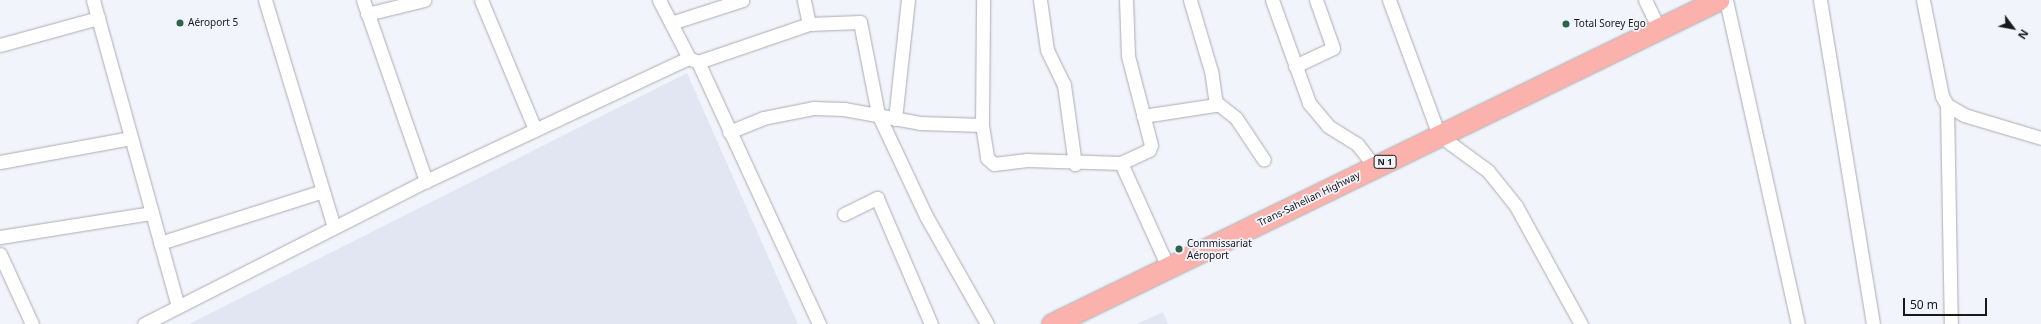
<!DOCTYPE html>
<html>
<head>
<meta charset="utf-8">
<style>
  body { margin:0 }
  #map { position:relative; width:2041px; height:324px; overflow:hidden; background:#f2f4fb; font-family:"Noto Sans",sans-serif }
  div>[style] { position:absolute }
  .built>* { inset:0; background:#e2e6f3 }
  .roads { filter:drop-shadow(0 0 1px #aaacb2) drop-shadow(0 0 1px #aaacb2) }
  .minor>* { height:13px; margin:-6.5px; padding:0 6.5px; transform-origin:6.5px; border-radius:6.5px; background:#fff }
  .trunk>* { height:21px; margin:-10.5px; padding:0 10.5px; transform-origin:10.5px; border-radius:10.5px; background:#fcb2ac }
  .dots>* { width:11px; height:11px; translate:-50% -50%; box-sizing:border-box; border:2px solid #f2f4fb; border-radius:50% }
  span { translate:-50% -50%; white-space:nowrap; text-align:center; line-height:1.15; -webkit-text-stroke:3.5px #f2f4fb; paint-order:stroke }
  .shield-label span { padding:1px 3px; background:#f2f4fb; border:1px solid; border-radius:3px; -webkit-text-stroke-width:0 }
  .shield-label { font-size:9px; color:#18191b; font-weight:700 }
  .poi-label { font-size:10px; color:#18191b }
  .left { translate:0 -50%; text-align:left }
  .street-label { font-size:10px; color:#18191b }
  .north { position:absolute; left:1993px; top:8px; width:40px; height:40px; -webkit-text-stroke:3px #f2f4fb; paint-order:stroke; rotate:122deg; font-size:11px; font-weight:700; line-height:16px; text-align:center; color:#18191b }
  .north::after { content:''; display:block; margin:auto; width:14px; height:18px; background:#18191b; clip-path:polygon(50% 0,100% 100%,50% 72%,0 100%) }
  .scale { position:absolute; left:1903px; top:298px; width:84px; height:18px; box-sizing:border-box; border:2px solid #18191b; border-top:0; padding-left:5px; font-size:12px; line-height:14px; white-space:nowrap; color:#18191b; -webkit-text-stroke:3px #f2f4fb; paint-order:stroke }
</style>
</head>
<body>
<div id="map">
  <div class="built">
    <i style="clip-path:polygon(687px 73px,798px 324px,189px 324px)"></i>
    <i style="clip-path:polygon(1163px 312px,1168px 324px,1137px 324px)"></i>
  </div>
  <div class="roads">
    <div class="minor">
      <i style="left:93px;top:0;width:318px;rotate:74.5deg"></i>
      <i style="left:265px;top:0;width:237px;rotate:73.1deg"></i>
      <i style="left:363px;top:0;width:192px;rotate:70.8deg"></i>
      <i style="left:481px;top:0;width:140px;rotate:67.3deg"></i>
      <i style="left:659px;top:0;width:65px;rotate:62.7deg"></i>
      <i style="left:689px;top:58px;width:10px;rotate:24deg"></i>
      <i style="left:698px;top:62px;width:289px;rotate:65.2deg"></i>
      <i style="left:1040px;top:0;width:50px;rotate:82deg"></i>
      <i style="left:1047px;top:50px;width:39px;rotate:64deg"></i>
      <i style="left:1064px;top:85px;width:80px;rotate:82.1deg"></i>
      <i style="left:1272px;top:0;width:109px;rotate:70.2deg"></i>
      <i style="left:1309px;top:103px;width:30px;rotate:50deg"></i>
      <i style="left:1328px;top:126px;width:34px;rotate:32deg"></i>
      <i style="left:1357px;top:144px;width:29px;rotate:52deg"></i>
      <i style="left:1389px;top:0;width:144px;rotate:69.7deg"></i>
      <i style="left:1439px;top:135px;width:61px;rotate:36.3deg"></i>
      <i style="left:1488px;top:171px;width:45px;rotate:51.3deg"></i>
      <i style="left:1516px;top:206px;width:135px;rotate:61.2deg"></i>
      <i style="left:1645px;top:0;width:32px;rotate:64deg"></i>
      <i style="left:1726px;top:0;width:332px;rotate:77.5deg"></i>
      <i style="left:1820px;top:0;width:328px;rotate:80.7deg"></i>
      <i style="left:1923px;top:0;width:98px;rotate:78.8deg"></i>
      <i style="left:1942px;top:96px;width:10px;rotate:61deg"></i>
      <i style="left:1947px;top:105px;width:20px;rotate:30deg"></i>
      <i style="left:1964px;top:115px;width:80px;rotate:16.6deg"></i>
      <i style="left:367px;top:14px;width:59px;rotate:-13.8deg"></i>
      <i style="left:671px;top:23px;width:75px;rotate:-17.9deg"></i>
      <i style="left:809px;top:24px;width:51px;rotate:-2.2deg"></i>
      <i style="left:860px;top:22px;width:94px;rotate:78.9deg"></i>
      <i style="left:878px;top:114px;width:113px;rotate:64.8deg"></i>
      <i style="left:926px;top:216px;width:124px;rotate:60.5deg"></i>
      <i style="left:0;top:45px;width:102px;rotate:-15.4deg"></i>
      <i style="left:698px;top:62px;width:117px;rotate:-18.9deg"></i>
      <i style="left:809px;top:24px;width:25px;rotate:-102deg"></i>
      <i style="left:1295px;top:66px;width:42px;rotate:-25.3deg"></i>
      <i style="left:1333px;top:48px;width:51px;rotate:-109.5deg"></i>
      <i style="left:1217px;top:103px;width:24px;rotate:38deg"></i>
      <i style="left:1236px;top:118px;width:50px;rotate:56.3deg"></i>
      <i style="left:1947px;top:105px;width:219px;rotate:89deg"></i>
      <i style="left:1143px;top:116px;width:74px;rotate:-8.6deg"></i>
      <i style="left:1216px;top:105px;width:34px;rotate:-98deg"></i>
      <i style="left:1211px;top:71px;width:74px;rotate:-106.5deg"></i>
      <i style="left:895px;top:119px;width:120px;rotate:-83.8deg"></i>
      <i style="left:982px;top:125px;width:33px;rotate:81deg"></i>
      <i style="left:987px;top:158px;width:9px;rotate:41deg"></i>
      <i style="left:994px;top:164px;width:33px;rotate:-7deg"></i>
      <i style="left:1027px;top:160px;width:94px;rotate:1.8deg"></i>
      <i style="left:1121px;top:163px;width:114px;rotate:65.7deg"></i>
      <i style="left:729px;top:132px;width:37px;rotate:-22deg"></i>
      <i style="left:763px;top:118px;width:51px;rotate:-11.3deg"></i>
      <i style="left:813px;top:108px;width:31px;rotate:2deg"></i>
      <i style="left:844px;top:109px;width:77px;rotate:10.4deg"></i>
      <i style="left:920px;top:123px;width:62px;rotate:1.8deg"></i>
      <i style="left:982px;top:125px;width:125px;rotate:-89.5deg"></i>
      <i style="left:0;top:162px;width:133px;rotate:-10.4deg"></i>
      <i style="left:1121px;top:163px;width:31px;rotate:-25deg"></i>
      <i style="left:1149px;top:150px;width:5px;rotate:-68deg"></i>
      <i style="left:1151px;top:145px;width:92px;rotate:-104.5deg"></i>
      <i style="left:1128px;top:56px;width:56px;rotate:-92deg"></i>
      <i style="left:844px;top:214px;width:37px;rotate:-26deg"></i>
      <i style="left:877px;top:198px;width:137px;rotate:66.8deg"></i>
      <i style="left:0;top:237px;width:154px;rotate:-9deg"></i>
      <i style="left:160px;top:243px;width:171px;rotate:-17.7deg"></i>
      <i style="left:0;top:254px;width:77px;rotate:65.4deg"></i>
      <i style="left:144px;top:324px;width:316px;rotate:-26.9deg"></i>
      <i style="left:426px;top:181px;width:290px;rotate:-25.1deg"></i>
    </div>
    <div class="trunk">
      <i style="left:1052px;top:324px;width:741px;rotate:-25.94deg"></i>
    </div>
  </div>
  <div class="dots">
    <i style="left:180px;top:23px;background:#2c634a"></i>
    <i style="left:1566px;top:24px;background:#2c634a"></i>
    <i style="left:1179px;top:249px;background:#2c634a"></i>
  </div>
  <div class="shield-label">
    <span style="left:1385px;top:162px">N 1</span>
  </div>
  <div class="poi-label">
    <span class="left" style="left:188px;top:23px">Aéroport 5</span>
    <span class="left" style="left:1574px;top:24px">Total Sorey Ego</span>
    <span class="left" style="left:1187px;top:249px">Commissariat<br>Aéroport</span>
  </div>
  <div class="street-label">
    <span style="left:1309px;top:199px;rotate:-26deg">Trans-Sahelian Highway</span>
  </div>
  <div class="north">N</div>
  <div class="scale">50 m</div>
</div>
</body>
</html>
